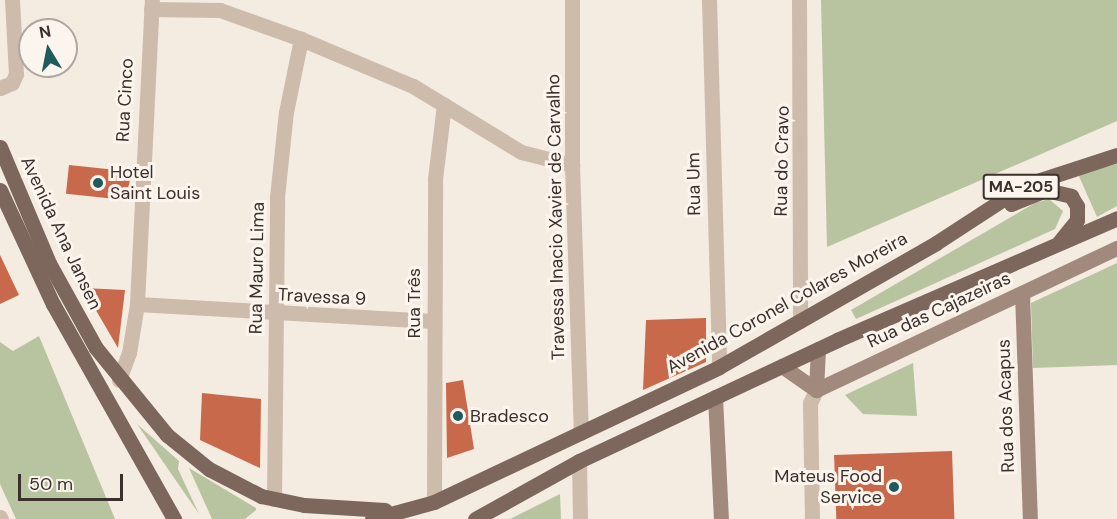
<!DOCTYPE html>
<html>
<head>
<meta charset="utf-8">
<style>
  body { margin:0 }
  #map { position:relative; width:1117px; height:519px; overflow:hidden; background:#f4ebe1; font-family:"DM Sans",sans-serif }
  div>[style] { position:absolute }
  .green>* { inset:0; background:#b8c4a0 }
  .building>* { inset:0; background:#c8694b; transform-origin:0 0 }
  .street>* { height:15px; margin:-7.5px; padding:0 7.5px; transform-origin:7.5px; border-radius:7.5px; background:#cdbbac }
  .secondary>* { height:15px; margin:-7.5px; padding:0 7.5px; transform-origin:7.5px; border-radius:7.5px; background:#a18a7d }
  .primary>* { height:15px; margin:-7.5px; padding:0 7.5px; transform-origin:7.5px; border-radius:7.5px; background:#7d675c }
  .dots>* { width:16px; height:16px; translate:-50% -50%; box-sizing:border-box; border:3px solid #fbf5ee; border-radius:50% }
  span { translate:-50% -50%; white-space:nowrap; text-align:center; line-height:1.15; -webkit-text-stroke:6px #fbf5ee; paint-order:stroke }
  .shield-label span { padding:2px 4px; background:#fbf5ee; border:2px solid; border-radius:4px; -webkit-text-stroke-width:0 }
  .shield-label { font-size:16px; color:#3b302b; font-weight:700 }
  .street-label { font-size:18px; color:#3b302b }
  .poi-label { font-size:18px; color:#3b302b }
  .left { translate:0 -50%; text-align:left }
  .right { translate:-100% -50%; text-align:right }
  .north { position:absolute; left:18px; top:18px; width:60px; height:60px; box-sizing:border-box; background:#fbf5ee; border:2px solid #aea6a0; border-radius:50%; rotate:350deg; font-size:16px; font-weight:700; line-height:24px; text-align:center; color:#3b302b }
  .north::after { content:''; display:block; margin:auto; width:21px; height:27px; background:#1f5a5e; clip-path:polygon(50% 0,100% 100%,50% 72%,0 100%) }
  .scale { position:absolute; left:18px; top:474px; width:105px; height:27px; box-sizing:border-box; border:3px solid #3b302b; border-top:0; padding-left:8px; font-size:18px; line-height:21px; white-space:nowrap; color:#3b302b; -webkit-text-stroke:4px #fbf5ee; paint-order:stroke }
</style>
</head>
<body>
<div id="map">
  <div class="green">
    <div style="clip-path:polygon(821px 0,1117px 0,1117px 121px,827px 247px)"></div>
    <div style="clip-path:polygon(1117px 164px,1117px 206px,1097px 217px,1078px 174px)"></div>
    <div style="clip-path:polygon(1049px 199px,1063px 211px,1055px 229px,856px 319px,851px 310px,1035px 203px)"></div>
    <div style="clip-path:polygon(1117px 263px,1117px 365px,1033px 368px,1031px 303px)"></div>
    <div style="clip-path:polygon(39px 336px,115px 519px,16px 519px,0 484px,0 342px,13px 351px)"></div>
    <div style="clip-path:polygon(913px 363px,917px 416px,863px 414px,845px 395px)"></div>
    <div style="clip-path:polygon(137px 424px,179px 461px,178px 469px,199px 514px)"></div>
    <div style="clip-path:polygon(189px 468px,256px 508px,256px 510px,245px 519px,212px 519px)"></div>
    <div style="clip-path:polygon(560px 494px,561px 519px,510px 519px)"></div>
  </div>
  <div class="building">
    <div style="left:69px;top:165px;width:62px;height:29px;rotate:6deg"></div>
    <div style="clip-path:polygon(0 255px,19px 295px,0 304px)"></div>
    <div style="clip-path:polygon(83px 288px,125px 290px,118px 348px)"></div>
    <div style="clip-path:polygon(706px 318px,706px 362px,643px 390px,646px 320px)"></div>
    <div style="clip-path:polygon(463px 380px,474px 449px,447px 458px,446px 383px)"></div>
    <div style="clip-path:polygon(202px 393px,261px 399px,260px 468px,200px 440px)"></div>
    <div style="left:952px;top:451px;width:68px;height:118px;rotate:88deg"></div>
  </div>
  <div class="street">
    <div style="left:572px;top:0;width:165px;rotate:90deg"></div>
    <div style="left:572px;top:165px;width:268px;rotate:88.1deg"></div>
    <div style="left:709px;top:0;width:367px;rotate:88.4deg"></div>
    <div style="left:799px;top:0;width:321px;rotate:89.8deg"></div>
    <div style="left:151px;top:9px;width:69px;rotate:0.8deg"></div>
    <div style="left:220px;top:10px;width:86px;rotate:19.7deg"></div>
    <div style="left:301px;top:39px;width:121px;rotate:22.8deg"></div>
    <div style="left:413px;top:86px;width:127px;rotate:31.4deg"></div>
    <div style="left:521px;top:152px;width:53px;rotate:14.3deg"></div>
    <div style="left:0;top:88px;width:13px;rotate:-23deg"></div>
    <div style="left:12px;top:83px;width:10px;rotate:-66deg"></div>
    <div style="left:16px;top:74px;width:74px;rotate:-93.1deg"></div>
    <div style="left:137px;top:304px;width:296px;rotate:3.3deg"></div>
    <div style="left:119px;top:380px;width:29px;rotate:-70deg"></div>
    <div style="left:129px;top:353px;width:50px;rotate:-80.7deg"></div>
    <div style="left:137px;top:304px;width:304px;rotate:-87.2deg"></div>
    <div style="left:579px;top:461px;width:58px;rotate:89deg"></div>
    <div style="left:274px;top:499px;width:302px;rotate:-89.4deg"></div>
    <div style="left:277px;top:197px;width:85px;rotate:-84deg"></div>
    <div style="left:286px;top:112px;width:75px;rotate:-78.4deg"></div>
    <div style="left:434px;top:502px;width:323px;rotate:-89.8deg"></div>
    <div style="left:435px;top:179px;width:75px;rotate:-83.1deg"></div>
    <div style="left:0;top:517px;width:2px;rotate:63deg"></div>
    <div style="left:812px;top:519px;width:116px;rotate:-91deg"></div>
    <div style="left:810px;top:403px;width:14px;rotate:-65deg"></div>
  </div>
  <div class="secondary">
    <div style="left:1022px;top:293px;width:226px;rotate:88deg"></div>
    <div style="left:782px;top:366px;width:42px;rotate:35.2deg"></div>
    <div style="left:816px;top:390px;width:333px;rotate:-25.3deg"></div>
    <div style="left:816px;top:390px;width:41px;rotate:-87.2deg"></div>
    <div style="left:715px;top:397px;width:122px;rotate:87.2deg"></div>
  </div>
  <div class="primary">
    <div style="left:0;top:147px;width:126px;rotate:67.1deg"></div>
    <div style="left:49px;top:263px;width:97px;rotate:61.1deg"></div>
    <div style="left:96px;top:348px;width:112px;rotate:50.8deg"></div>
    <div style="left:167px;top:435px;width:54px;rotate:39deg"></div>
    <div style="left:209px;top:469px;width:59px;rotate:27.4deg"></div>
    <div style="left:261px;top:496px;width:44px;rotate:11.8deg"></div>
    <div style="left:304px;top:505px;width:81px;rotate:3.5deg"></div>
    <div style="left:0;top:190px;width:126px;rotate:65.1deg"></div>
    <div style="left:53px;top:304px;width:247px;rotate:60.6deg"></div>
    <div style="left:1011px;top:204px;width:38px;rotate:-22deg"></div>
    <div style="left:1046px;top:190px;width:26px;rotate:13deg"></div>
    <div style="left:1071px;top:196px;width:12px;rotate:59deg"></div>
    <div style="left:1077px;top:206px;width:14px;rotate:90deg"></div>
    <div style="left:1077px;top:220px;width:28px;rotate:129deg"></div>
    <div style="left:372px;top:519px;width:64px;rotate:-15.3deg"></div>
    <div style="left:434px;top:502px;width:315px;rotate:-25.3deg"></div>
    <div style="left:719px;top:367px;width:250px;rotate:-29.7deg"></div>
    <div style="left:936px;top:243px;width:106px;rotate:-33.1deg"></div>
    <div style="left:1025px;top:185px;width:97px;rotate:-18.1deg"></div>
    <div style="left:475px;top:519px;width:119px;rotate:-29.1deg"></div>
    <div style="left:579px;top:461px;width:285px;rotate:-25.1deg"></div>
    <div style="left:837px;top:340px;width:305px;rotate:-23.5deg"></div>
  </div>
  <div class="dots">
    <div style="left:98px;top:183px;background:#1f5a5e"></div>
    <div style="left:458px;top:416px;background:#1f5a5e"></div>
    <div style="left:894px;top:487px;background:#1f5a5e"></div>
  </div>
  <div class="shield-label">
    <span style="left:1021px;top:187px">MA-205</span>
  </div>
  <div class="street-label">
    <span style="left:125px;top:100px;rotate:-87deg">Rua Cinco</span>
    <span style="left:782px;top:161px;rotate:-89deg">Rua do Cravo</span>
    <span style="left:694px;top:184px;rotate:-91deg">Rua Um</span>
    <span style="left:556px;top:217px;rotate:-91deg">Travessa Inacio Xavier de Carvalho</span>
    <span style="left:61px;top:233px;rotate:65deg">Avenida Ana Jansen</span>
    <span style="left:257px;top:268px;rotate:-89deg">Rua Mauro Lima</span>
    <span style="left:322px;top:297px;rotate:3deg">Travessa 9</span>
    <span style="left:414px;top:303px;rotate:-90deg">Rua Três</span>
    <span style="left:787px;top:303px;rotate:-29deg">Avenida Coronel Colares Moreira</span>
    <span style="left:939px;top:310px;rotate:-25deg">Rua das Cajazeiras</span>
    <span style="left:1006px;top:406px;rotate:-92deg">Rua dos Acapus</span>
  </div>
  <div class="poi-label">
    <span class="left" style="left:110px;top:183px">Hotel<br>Saint Louis</span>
    <span class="left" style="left:470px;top:416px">Bradesco</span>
    <span class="right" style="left:882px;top:487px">Mateus Food<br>Service</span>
  </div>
  <div class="north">N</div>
  <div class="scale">50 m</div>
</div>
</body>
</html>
